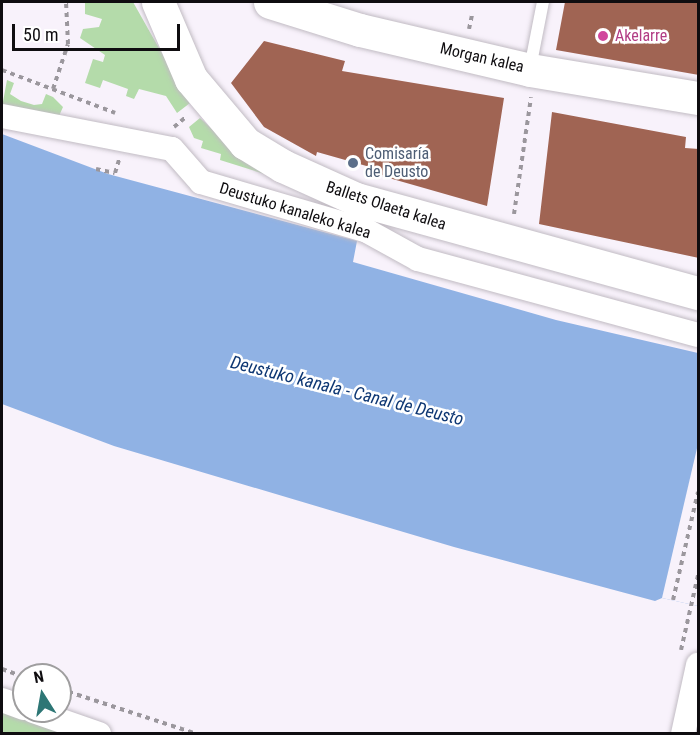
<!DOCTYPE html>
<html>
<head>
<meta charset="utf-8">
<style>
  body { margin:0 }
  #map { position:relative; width:700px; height:735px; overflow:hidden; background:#f8f2fb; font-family:"Roboto Condensed",sans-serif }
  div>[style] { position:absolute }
  .green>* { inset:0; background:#b4dbaa }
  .water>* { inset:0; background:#90b2e4 }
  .pier>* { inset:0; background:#f8f2fb }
  .building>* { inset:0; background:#a06453 }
  .path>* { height:4px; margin-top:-2px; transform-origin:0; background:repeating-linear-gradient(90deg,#9b979d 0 4.5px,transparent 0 9px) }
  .roads { filter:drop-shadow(0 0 2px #c1bbc3) drop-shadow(0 0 2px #c1bbc3) }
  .lane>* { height:12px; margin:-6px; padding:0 6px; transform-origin:6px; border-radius:6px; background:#fff }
  .street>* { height:24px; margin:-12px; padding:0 12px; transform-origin:12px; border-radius:12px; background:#fff }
  .primary>* { height:33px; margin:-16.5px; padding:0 16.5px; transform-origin:16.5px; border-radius:16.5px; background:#fff }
  .dots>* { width:16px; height:16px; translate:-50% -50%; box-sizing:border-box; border:3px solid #fff; border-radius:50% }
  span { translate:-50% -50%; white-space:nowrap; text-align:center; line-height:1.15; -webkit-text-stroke:5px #fff; paint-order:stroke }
  .hotel-label { font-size:16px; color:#b23c85 }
  .left { translate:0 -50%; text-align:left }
  .street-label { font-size:16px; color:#0f0d10 }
  .service-label { font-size:16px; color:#4e5e75 }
  .water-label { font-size:18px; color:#0e3773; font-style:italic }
  .frame { position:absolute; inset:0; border:3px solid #0f0d10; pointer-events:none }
  .north { position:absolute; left:12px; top:663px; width:60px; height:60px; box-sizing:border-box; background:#fff; border:2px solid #9f9e9f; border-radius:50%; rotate:349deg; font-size:16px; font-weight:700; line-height:24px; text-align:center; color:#0f0d10 }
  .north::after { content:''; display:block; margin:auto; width:21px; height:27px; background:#2d7675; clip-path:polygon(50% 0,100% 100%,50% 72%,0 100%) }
  .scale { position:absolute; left:12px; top:24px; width:168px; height:27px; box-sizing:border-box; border:3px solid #0f0d10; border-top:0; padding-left:8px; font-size:18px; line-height:21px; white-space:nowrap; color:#0f0d10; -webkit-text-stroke:4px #fff; paint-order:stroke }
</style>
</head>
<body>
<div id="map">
  <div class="green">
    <div style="clip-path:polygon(85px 2px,133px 2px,190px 103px,177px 113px,166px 96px,139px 89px,134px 99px,126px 96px,128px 89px,103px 80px,100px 88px,85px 83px,93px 59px,103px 62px,105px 55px,80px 38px,83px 29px,99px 27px,102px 19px,85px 14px)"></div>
    <div style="clip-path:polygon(7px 80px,14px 83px,10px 94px,21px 101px,34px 105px,42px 104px,46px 94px,53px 97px,63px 107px,59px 116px,2px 107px)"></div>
    <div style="clip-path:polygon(200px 118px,215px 132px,277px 178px,220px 160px,221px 154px,201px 148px,203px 141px,194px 138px,189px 127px)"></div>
    <div style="clip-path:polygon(2px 711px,70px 733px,2px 733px)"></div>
  </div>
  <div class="water">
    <div style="clip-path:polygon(2px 134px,108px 174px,357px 241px,353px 262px,556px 320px,698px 353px,698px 606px,662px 598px,655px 601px,454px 547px,114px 446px,2px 404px)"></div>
  </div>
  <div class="pier">
    <div style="clip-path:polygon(698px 444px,698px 606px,662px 598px)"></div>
  </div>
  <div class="building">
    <div style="clip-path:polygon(565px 2px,699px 2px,699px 75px,556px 50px)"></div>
    <div style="clip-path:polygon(264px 41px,345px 61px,342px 71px,504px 98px,487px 206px,368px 172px,370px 167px,317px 152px,316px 156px,264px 127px,231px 83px)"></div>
    <div style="clip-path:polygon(552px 112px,686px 137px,685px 148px,699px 149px,699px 258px,539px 224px)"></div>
  </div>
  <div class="path">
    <div style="left:469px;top:29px;width:14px;rotate:-78deg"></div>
    <div style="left:2px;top:70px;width:121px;rotate:20.8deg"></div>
    <div style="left:53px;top:89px;width:47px;rotate:-71.6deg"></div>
    <div style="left:68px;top:44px;width:42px;rotate:-92.7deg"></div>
    <div style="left:174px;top:127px;width:17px;rotate:-40deg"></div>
    <div style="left:96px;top:169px;width:19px;rotate:12deg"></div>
    <div style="left:115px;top:173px;width:14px;rotate:-73deg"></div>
    <div style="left:514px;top:214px;width:118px;rotate:-81.7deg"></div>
    <div style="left:673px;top:600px;width:111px;rotate:-77deg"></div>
    <div style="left:681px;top:650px;width:77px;rotate:-77.2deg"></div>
    <div style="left:2px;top:669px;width:23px;rotate:20deg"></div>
    <div style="left:60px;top:689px;width:144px;rotate:18.2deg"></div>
  </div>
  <div class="roads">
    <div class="lane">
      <div style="left:530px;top:68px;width:67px;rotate:-78.9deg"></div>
    </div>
    <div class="street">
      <div style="left:2px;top:116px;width:173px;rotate:11deg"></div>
      <div style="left:172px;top:149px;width:44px;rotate:48.7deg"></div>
      <div style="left:201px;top:182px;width:173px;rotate:16.4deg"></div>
      <div style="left:367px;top:231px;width:58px;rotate:28.8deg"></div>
      <div style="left:418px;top:259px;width:290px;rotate:15.2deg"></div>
      <div style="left:2px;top:700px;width:23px;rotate:20deg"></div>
      <div style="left:33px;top:711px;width:70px;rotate:19.2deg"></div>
      <div style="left:683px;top:734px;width:71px;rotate:-77.7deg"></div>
    </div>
    <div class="primary">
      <div style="left:158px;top:2px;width:84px;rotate:66.8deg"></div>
      <div style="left:191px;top:79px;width:84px;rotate:49.8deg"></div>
      <div style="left:245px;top:143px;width:44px;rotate:31.2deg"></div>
      <div style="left:283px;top:166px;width:80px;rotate:24.3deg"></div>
      <div style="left:356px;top:199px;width:355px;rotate:15.4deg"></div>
      <div style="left:270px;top:2px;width:94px;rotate:17.3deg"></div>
      <div style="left:360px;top:30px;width:175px;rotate:13.2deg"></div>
      <div style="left:530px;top:70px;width:170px;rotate:9.5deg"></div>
    </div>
  </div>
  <div class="dots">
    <div style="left:603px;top:36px;background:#d1479c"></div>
    <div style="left:353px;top:163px;background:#5c6f8a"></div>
  </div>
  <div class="hotel-label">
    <span class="left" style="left:615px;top:36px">Akelarre</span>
  </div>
  <div class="street-label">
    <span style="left:482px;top:58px;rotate:13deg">Morgan kalea</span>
    <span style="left:386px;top:206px;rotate:18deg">Ballets Olaeta kalea</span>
    <span style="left:295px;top:211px;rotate:17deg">Deustuko kanaleko kalea</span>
  </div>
  <div class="service-label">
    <span class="left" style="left:365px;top:163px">Comisaría<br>de Deusto</span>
  </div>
  <div class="water-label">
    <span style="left:347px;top:391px;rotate:14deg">Deustuko kanala - Canal de Deusto</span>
  </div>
  <div class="frame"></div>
  <div class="north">N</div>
  <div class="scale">50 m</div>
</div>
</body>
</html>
